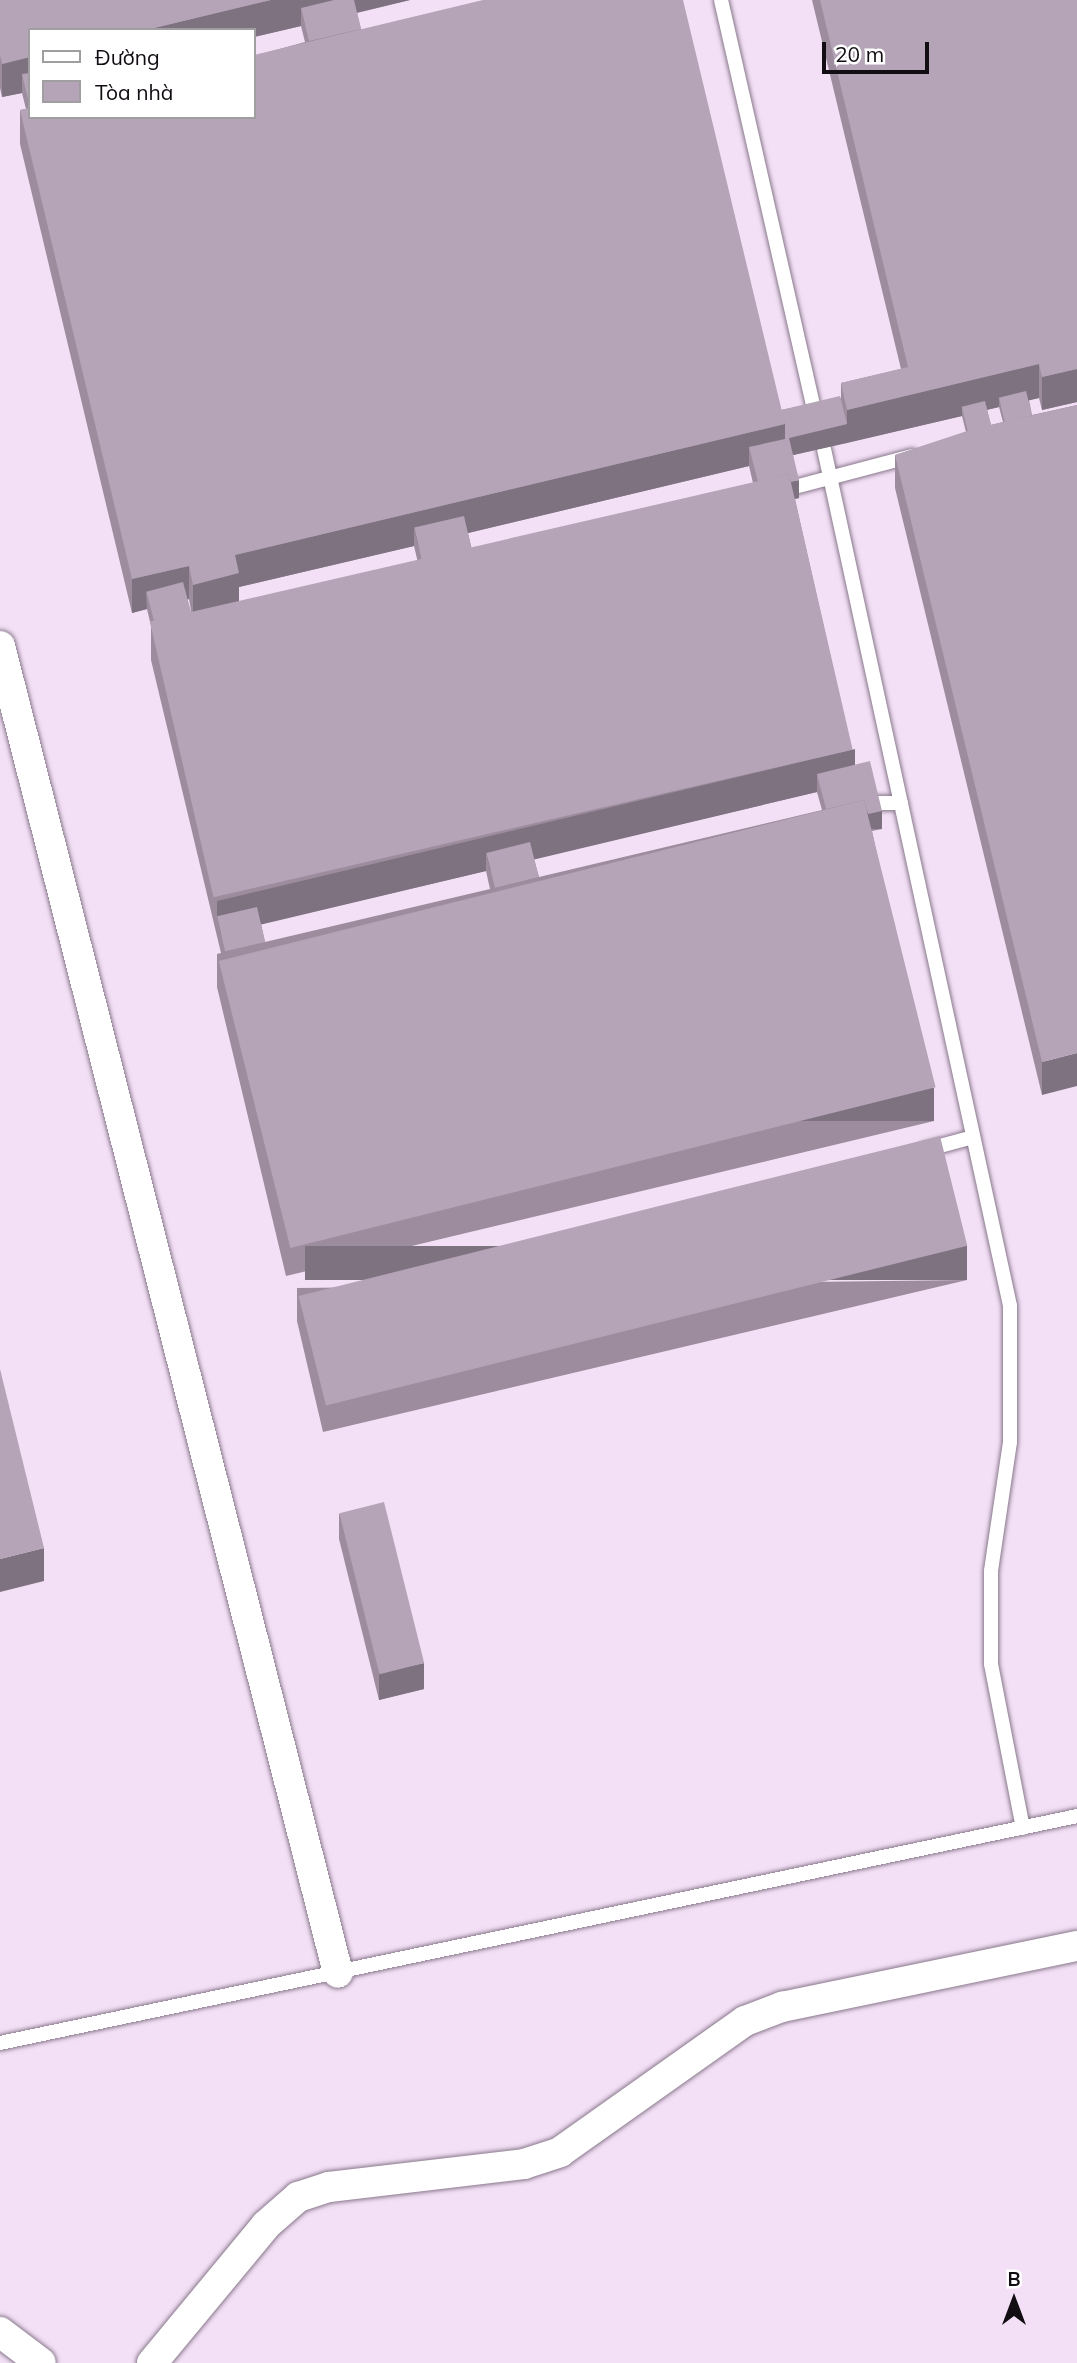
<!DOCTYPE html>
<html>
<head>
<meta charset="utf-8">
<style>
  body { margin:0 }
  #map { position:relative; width:1077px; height:2363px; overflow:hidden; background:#f3e0f6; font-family:Mulish,sans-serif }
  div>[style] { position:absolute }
  .roads { filter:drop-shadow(0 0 2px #89788c) drop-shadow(0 0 2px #89788c) }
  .service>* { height:14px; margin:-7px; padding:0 7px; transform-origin:7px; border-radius:7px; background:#fff }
  .minor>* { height:30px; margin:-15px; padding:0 15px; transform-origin:15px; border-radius:15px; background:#fff }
  .wall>* { inset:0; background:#9c8c9d }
  .shaded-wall>* { inset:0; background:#7f7280; transform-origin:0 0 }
  .building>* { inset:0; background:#b5a3b7; transform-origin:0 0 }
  span { translate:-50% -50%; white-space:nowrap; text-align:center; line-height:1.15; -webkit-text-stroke:5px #fff; paint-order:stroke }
  .legend { position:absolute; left:28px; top:28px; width:228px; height:91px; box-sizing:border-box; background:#fff; border:2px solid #a09ea1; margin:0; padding:9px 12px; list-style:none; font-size:21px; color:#120c13 }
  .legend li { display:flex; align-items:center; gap:14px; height:35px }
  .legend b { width:35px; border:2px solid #a09ea1 }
  .north { position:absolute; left:979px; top:2265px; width:70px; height:70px; -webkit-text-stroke:5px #fff; paint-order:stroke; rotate:0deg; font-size:19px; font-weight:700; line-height:28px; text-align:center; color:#120c13 }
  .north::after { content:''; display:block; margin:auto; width:24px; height:32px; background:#120c13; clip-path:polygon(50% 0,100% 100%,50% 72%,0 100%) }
  .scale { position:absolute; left:822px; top:42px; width:107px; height:32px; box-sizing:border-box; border:4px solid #120c13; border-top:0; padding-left:9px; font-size:21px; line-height:24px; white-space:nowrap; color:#120c13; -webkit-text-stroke:5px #fff; paint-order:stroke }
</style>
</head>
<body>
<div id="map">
  <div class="roads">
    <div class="service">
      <div style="left:721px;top:0;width:430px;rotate:77.2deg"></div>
      <div style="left:824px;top:449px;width:877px;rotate:77.75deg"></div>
      <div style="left:1010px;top:1306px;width:136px;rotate:90deg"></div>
      <div style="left:1010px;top:1442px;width:130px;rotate:98.4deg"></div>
      <div style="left:991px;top:1571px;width:93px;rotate:90deg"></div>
      <div style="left:991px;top:1664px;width:167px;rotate:79deg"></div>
      <div style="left:795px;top:487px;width:121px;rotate:-14.8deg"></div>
      <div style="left:875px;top:803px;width:26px"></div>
      <div style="left:925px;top:1150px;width:50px;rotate:-15.2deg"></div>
      <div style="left:0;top:2043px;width:1101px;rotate:-11.9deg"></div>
    </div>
    <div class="minor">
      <div style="left:0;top:646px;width:1369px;rotate:75.71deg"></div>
      <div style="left:0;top:2332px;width:51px;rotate:37.1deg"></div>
      <div style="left:152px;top:2363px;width:179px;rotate:-50.4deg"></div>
      <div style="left:266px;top:2225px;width:43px;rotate:-41.2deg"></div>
      <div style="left:298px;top:2197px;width:33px;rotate:-18deg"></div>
      <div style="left:329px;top:2187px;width:196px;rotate:-6.7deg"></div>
      <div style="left:524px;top:2164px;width:38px;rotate:-18deg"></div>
      <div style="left:560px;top:2152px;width:227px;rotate:-35.3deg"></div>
      <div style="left:745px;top:2021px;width:40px;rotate:-21deg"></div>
      <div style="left:782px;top:2007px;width:301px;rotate:-11.7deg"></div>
    </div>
  </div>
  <div class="wall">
    <div style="clip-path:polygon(evenodd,0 0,410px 0,357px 13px,361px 29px,781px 410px,841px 398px,841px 383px,901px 369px,812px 0,1077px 0,1077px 402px,1042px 410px,1039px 398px,1029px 400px,1032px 415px,1077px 405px,1042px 1095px,895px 488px,895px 455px,966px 432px,962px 416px,793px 455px,799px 498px,795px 499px,855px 765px,882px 829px,872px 831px,934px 1121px,286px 1276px,217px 987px,217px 954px,221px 953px,151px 660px,151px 626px,147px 609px,132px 613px,20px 144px,20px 110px,26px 109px,22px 93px,2px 97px,0 88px,0 0,301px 26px,305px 42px,30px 117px,30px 30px,254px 30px,254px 37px,301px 26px,0 0,999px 407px,1003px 422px,991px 425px,987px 410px,999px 407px,0 0,749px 466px,753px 483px,472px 550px,468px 533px,749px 466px,0 0,414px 546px,418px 563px,239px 605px,239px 587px,414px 546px,0 0,189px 599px,192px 616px,187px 600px,189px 599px,0 0,817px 792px,822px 810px,539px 877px,534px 859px,817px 792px,0 0,486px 871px,490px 889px,265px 942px,261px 924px,486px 871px)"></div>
    <div style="clip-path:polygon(967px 1280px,323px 1432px,297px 1321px,297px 1288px)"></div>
    <div style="clip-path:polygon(339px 1513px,424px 1689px,379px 1700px,339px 1539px)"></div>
  </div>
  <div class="shaded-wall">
    <div style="clip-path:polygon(271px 0,410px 0,305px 25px,301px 8px,301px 26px,254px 37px,254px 30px,146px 30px)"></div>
    <div style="clip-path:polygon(30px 57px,30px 91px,22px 74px,22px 93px,2px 97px,2px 64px)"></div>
    <div style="clip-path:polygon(1039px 364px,1039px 398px,1001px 407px,999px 398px,999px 407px,964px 415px,962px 406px,962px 416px,847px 443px,847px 410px)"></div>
    <div style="clip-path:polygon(1077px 369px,1077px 402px,1042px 410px,1042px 377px)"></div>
    <div style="clip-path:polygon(785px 424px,785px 457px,749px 447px,749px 466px,418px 545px,414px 527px,414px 546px,239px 587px,239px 607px,193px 618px,193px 585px,235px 555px)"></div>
    <div style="clip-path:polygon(847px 424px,847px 443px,789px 456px,789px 438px)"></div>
    <div style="clip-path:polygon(799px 480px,799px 498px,759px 507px,759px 489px)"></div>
    <div style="clip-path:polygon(189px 566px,189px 599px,151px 608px,146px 591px,147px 609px,132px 613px,132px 579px)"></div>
    <div style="clip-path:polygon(855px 749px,855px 783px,817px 774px,817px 792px,490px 870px,486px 852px,486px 871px,221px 934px,217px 916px,217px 901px)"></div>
    <div style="left:882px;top:811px;width:18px;height:54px;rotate:90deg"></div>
    <div style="clip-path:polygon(1077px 1053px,1077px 1086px,1042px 1095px,1042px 1062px)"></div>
    <div style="left:934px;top:1088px;width:33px;height:666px;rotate:90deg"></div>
    <div style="left:967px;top:1246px;width:34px;height:662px;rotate:90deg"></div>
    <div style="clip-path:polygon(44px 1548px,44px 1581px,0 1592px,0 1559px)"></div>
    <div style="clip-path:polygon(424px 1663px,424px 1689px,379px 1700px,379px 1673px)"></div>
  </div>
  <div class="building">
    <div style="clip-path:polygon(0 0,271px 0,146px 30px,30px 30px,30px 57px,2px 64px,0 55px)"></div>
    <div style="clip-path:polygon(334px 0,354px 0,361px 29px,309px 41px,301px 8px)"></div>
    <div style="clip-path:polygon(483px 0,683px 0,785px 424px,235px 555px,239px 573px,193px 585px,189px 566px,132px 579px,20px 110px,30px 108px,30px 117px,254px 117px,254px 55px)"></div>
    <div style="clip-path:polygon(820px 0,1077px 0,1077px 369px,1042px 377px,1039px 364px,847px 410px,841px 383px,908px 367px)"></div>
    <div style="clip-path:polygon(30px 73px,30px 108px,22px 74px)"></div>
    <div style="left:1026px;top:391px;width:25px;height:28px;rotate:76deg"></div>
    <div style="clip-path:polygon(840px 396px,847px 424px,789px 438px,799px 480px,791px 482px,789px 474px,758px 482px,749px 447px,785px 439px,785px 424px,781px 410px)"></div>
    <div style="left:985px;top:401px;width:25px;height:24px;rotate:76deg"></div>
    <div style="clip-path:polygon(1077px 405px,1077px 1053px,1042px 1062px,895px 455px,973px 429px)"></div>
    <div style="left:789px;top:474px;width:283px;height:656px;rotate:77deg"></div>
    <div style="left:464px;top:516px;width:35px;height:51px;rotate:77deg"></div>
    <div style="left:183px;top:582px;width:35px;height:38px;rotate:75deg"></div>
    <div style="clip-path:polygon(870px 761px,882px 811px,868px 814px,864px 800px,826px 809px,817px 774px)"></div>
    <div style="left:864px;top:800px;width:296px;height:665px;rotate:76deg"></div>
    <div style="left:530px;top:842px;width:36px;height:45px;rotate:76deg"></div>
    <div style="left:257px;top:907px;width:36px;height:41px;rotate:77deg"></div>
    <div style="left:940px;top:1136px;width:113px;height:661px;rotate:76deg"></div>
    <div style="clip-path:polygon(0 1369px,44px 1548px,0 1559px)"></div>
    <div style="left:384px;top:1502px;width:166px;height:46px;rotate:76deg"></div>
  </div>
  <ul class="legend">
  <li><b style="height:9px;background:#fff"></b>Đường</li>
  <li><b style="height:19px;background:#b5a3b7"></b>Tòa nhà</li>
  </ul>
  <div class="north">B</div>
  <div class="scale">20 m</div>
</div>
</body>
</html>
